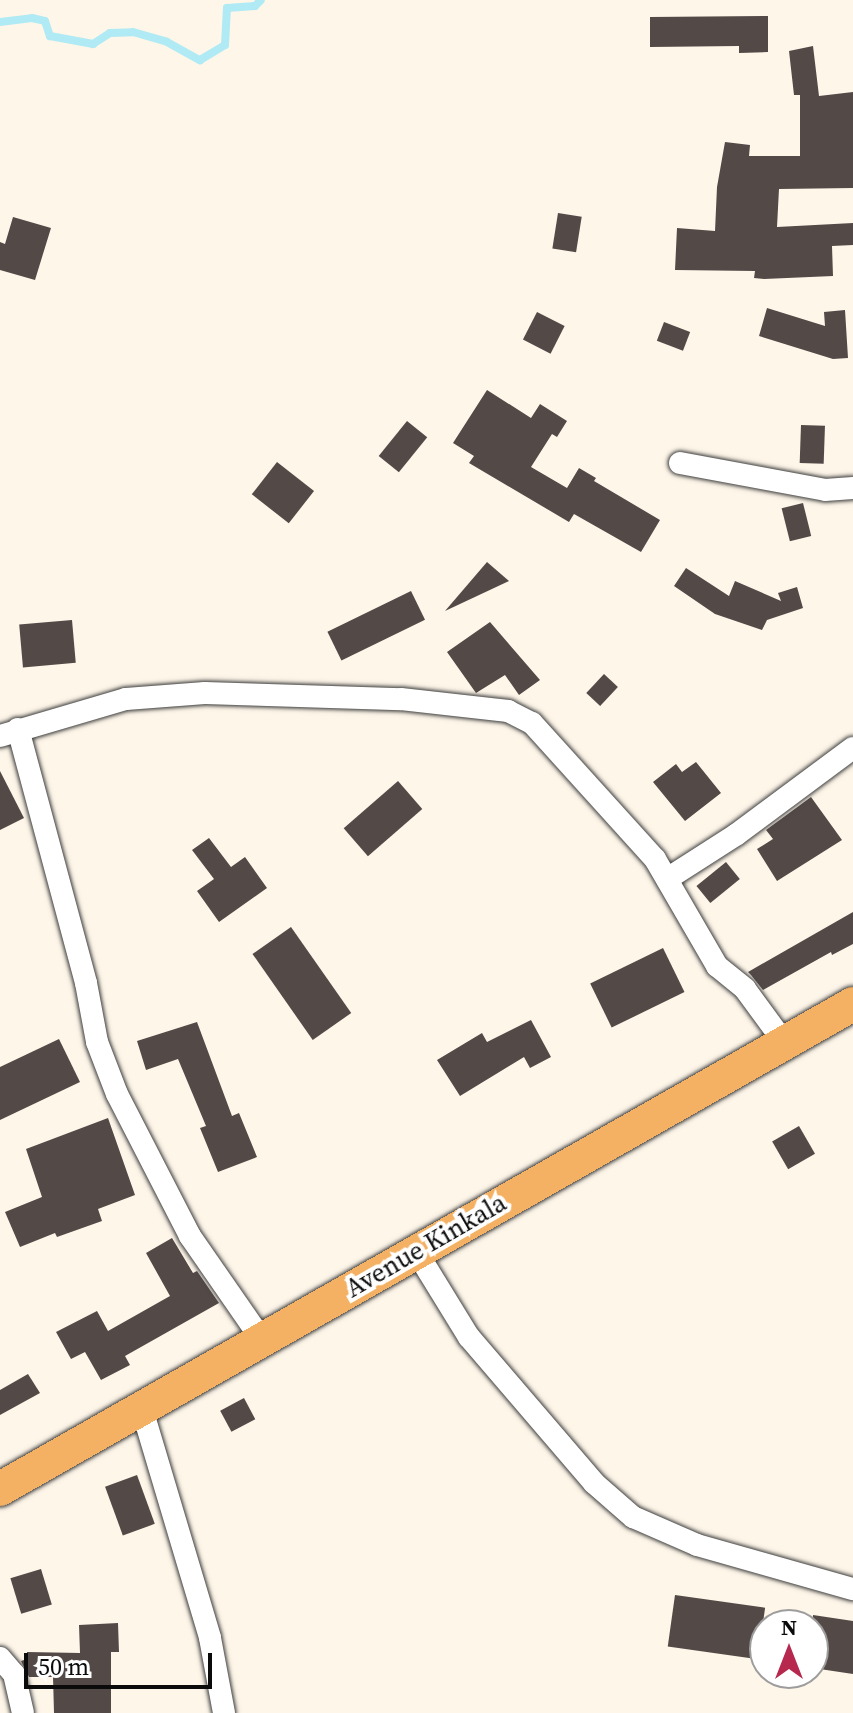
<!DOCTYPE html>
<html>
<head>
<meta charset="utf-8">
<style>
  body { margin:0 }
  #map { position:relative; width:853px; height:1713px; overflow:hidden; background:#fef6e9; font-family:"Source Serif 4",serif }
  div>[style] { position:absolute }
  .stream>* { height:8px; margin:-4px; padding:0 4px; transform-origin:4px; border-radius:4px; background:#b0eaf4 }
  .building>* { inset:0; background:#534a48; transform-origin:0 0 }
  .roads { filter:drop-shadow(0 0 2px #3e3e3e) drop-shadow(0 0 2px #3e3e3e) }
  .minor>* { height:22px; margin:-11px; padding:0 11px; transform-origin:11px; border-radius:11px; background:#fff }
  .primary>* { height:34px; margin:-17px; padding:0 17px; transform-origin:17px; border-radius:17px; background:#f5b163 }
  span { translate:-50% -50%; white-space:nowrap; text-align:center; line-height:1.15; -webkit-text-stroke:8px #fff; paint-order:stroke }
  .street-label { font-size:26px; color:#0b0b0b }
  .north { position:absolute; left:749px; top:1609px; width:80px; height:80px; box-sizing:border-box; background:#fff; border:2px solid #9d9d9d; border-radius:50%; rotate:0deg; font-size:22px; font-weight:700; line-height:32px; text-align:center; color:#0b0b0b }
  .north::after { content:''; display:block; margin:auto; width:28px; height:36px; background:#b6284e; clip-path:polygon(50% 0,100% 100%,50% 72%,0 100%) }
  .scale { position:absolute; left:24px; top:1653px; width:188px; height:36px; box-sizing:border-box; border:4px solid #0b0b0b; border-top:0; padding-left:10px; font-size:24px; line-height:28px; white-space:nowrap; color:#0b0b0b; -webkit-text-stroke:6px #fff; paint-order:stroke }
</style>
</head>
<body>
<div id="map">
  <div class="stream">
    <div style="left:0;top:22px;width:32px;rotate:-7deg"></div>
    <div style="left:32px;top:18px;width:13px;rotate:13deg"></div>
    <div style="left:45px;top:21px;width:16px;rotate:72deg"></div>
    <div style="left:50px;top:36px;width:44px;rotate:10.5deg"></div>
    <div style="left:93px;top:44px;width:20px;rotate:-33deg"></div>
    <div style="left:110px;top:33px;width:23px;rotate:-2deg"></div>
    <div style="left:133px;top:32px;width:35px;rotate:16deg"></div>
    <div style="left:167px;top:42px;width:38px;rotate:29deg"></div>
    <div style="left:200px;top:60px;width:29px;rotate:-31deg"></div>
    <div style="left:225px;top:45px;width:37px;rotate:-87deg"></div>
    <div style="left:227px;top:8px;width:28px;rotate:-4deg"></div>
    <div style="left:255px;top:6px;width:8px;rotate:-45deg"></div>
  </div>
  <div class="building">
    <div style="clip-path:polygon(768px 16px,768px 52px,739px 53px,739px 46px,650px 47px,650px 17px)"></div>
    <div style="clip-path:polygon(813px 46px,819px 96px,853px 92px,853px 188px,779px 189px,777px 227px,853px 223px,853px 245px,832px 246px,833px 276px,764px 279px,754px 278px,755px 271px,675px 270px,677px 228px,715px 231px,717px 187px,725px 142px,750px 145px,749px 156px,800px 156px,800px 95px,794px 95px,789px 51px)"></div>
    <div style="left:558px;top:213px;width:24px;height:36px;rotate:9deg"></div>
    <div style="clip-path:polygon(13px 217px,51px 228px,35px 280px,0 270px,0 242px,5px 244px)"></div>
    <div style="clip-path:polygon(767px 308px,825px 326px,824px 312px,845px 310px,848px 358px,833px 359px,759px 336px)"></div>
    <div style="left:537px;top:312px;width:31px;height:31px;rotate:27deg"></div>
    <div style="left:664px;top:322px;width:28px;height:20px;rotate:21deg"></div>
    <div style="clip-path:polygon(487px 390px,531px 418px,540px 404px,567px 421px,557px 437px,552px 434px,531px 467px,567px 488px,579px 468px,596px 478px,594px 481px,660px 520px,641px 552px,574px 514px,569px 522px,469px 463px,474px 456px,453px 443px)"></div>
    <div style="left:407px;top:421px;width:26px;height:45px;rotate:39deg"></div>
    <div style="left:801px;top:425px;width:24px;height:38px;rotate:2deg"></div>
    <div style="left:277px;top:462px;width:47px;height:41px;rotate:38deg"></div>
    <div style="left:803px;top:503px;width:34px;height:22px;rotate:76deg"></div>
    <div style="clip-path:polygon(487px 562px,509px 581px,445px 611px)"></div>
    <div style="clip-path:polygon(686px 568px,729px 596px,735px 581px,781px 601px,778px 593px,797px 587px,803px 608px,767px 620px,762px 630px,715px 614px,674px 586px)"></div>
    <div style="left:411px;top:591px;width:32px;height:93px;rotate:64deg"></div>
    <div style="left:72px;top:620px;width:43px;height:53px;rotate:85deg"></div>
    <div style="clip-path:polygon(490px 622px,540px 680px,519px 695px,505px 675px,476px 693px,447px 652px)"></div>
    <div style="left:604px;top:674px;width:19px;height:26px;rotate:43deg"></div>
    <div style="clip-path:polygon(696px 762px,721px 793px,685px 821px,653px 782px,676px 764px,682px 772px)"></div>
    <div style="clip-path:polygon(0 771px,24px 818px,0 830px)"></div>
    <div style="left:398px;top:781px;width:37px;height:72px;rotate:49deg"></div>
    <div style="clip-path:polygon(811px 797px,842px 840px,777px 881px,757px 849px,773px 839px,766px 830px)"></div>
    <div style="clip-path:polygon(209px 838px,231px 867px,245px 857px,267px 888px,219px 922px,197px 891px,214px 879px,192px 850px)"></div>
    <div style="left:726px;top:862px;width:22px;height:38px;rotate:51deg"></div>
    <div style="clip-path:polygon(853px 912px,853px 944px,832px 955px,831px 952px,763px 990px,751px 975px,748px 972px)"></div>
    <div style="left:291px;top:927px;width:105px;height:47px;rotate:55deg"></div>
    <div style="left:663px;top:948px;width:49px;height:81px;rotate:64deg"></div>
    <div style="clip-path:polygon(531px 1020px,551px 1057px,530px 1068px,524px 1057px,460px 1096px,437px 1060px,482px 1033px,487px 1042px)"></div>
    <div style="clip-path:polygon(197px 1022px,232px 1116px,239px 1113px,257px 1157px,218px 1172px,200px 1128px,206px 1126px,178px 1059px,146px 1070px,137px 1041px)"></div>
    <div style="clip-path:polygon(59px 1039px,80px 1082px,0 1120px,0 1067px)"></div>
    <div style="clip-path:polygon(108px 1118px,135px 1195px,98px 1209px,102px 1221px,57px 1237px,55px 1233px,20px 1247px,5px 1212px,42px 1197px,26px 1149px)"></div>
    <div style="left:799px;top:1126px;width:32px;height:31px;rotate:60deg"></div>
    <div style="clip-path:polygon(172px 1238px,193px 1273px,197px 1271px,219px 1303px,125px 1356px,130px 1365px,101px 1380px,85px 1352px,71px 1359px,56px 1332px,97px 1311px,108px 1331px,170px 1296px,146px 1253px)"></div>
    <div style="clip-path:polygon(28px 1374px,40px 1393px,0 1415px,0 1390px)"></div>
    <div style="left:244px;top:1398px;width:24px;height:27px;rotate:62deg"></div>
    <div style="left:137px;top:1475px;width:52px;height:34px;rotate:70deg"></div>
    <div style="left:41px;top:1569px;width:37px;height:32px;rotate:73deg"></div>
    <div style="left:675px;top:1595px;width:91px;height:52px;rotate:8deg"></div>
    <div style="clip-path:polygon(813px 1615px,853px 1621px,853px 1674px,813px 1668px)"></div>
    <div style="clip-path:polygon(118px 1623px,119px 1652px,111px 1652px,111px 1713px,54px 1713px,53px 1677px,29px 1677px,21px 1661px,27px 1659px,27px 1652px,80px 1653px,79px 1625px)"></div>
  </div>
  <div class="roads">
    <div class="minor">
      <div style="left:680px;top:463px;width:147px;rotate:10.5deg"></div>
      <div style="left:825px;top:490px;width:28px;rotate:-4deg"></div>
      <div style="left:18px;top:729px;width:263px;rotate:75deg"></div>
      <div style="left:86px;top:983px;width:60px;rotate:79.4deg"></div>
      <div style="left:97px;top:1042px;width:56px;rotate:69deg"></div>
      <div style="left:117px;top:1094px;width:160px;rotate:62.8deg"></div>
      <div style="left:190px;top:1236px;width:126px;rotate:55.3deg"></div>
      <div style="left:0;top:736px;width:131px;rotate:-16.4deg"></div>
      <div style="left:126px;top:699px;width:79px;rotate:-4.3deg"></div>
      <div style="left:205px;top:693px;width:196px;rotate:1.8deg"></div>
      <div style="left:401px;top:699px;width:108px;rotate:6.4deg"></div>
      <div style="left:508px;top:711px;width:27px;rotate:27deg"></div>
      <div style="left:532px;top:723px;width:183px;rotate:47.9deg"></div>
      <div style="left:655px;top:859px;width:124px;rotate:59.9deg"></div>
      <div style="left:717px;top:966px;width:36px;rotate:39deg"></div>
      <div style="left:745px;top:989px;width:66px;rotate:53.7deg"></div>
      <div style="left:667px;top:879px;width:83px;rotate:-32.7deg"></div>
      <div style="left:737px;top:834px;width:144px;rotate:-36.6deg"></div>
      <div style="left:416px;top:1251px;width:101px;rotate:58.4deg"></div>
      <div style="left:469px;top:1337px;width:192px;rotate:49.4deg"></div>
      <div style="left:594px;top:1483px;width:52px;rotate:41.1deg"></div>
      <div style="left:633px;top:1517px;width:70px;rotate:23.6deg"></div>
      <div style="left:697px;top:1545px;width:162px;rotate:15.8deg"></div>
      <div style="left:141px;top:1406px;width:242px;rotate:73.4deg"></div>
      <div style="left:210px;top:1638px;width:76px;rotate:79.4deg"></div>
      <div style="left:0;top:1658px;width:21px;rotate:49deg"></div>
      <div style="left:14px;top:1674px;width:40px;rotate:77deg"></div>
    </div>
    <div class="primary">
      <div style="left:0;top:1489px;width:981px;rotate:-29.62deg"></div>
    </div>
  </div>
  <div class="street-label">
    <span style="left:426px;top:1246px;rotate:-30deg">Avenue Kinkala</span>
  </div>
  <div class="north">N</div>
  <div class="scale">50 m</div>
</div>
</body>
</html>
